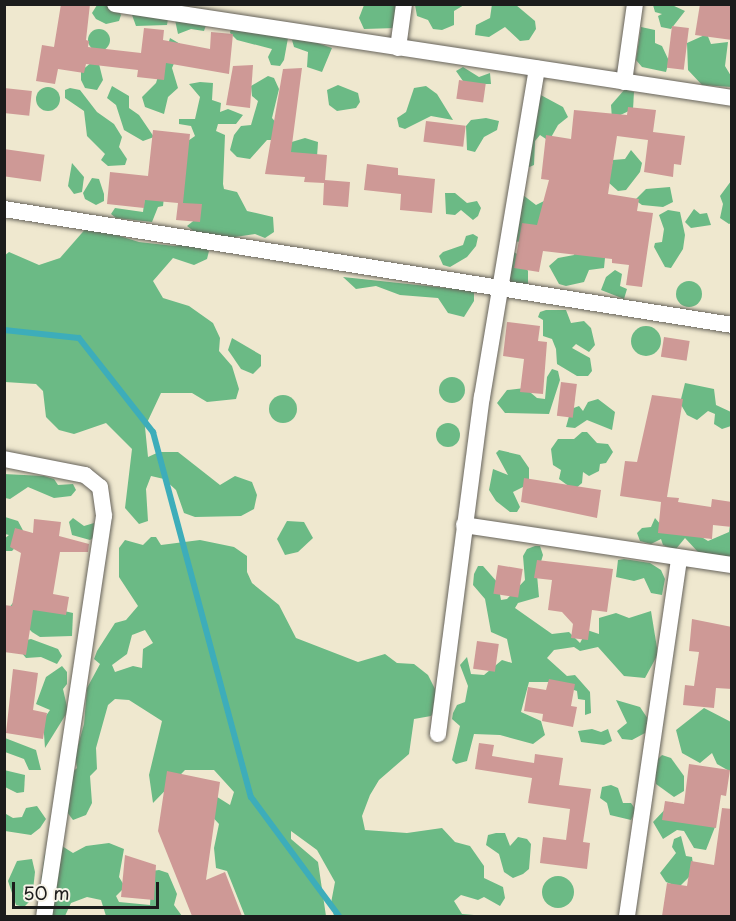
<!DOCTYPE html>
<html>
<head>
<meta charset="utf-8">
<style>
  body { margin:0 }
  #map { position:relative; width:736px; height:921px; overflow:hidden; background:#efe8cf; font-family:"Playpen Sans",sans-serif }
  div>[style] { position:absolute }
  .forest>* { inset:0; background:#6bba85 }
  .round { border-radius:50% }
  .stream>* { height:6px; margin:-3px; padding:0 3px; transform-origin:3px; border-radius:3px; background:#3dadba }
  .building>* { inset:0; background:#ce9996; transform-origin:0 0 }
  .roads { filter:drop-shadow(0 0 2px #66635b) drop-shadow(0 0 2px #66635b) }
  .minor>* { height:16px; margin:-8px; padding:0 8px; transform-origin:8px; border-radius:8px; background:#fff }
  span { translate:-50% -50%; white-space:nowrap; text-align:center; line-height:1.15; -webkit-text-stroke:6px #f7f3e8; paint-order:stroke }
  .frame { position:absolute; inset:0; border:6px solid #1c1c1c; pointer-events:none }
  .scale { position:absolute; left:12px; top:882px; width:147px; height:27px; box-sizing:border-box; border:3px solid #1c1c1c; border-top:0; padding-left:8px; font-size:18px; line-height:21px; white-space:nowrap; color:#1c1c1c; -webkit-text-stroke:4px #f7f3e8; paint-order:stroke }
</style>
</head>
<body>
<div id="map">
  <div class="forest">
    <div style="clip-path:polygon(492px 4px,516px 5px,535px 21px,536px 29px,529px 40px,520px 41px,505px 27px,489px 37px,475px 35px,476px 25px,490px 18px)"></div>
    <div style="clip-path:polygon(97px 5px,116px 5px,121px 15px,119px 21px,106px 24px,96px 19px,92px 13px)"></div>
    <div style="clip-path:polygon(364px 5px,399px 5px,396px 28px,364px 29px,359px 18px)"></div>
    <div style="clip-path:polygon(415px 5px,415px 4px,464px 5px,454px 11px,454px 25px,442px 30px,433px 29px,428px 20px,417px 16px)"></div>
    <div style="clip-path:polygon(653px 5px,672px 5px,685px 11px,671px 29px,661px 27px,658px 16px,662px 14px,655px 12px)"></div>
    <div style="clip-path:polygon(137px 8px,168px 19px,167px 25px,136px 26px,132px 15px)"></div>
    <div style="clip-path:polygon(175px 20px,206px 25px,204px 31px,191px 29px,178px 34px)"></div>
    <div style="clip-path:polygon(231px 27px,288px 38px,284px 60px,280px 66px,271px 65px,268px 57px,272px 49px,237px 40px,230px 33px)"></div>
    <div style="clip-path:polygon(641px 27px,655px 30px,655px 43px,662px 46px,669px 61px,666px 72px,642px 67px,636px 60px)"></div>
    <div class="round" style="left:88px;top:29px;width:22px;height:22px"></div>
    <div style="clip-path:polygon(707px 34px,711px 44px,728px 42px,725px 66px,731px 76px,731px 87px,702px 85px,688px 70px,687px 43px)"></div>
    <div style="clip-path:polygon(300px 37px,332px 48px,322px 72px,307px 67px,308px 52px,294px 47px,292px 40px)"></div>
    <div style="clip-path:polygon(170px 38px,182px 45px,172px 68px,178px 88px,168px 97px,164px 114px,145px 107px,142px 97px,156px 83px)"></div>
    <div style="clip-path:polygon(92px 62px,99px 64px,103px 80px,97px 90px,85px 88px,81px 80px,81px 71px)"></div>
    <div style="clip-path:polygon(463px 67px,479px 77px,490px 73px,491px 84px,465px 84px,456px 71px)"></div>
    <div style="clip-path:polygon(268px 76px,274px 78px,279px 89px,272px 118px,279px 126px,274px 140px,267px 140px,250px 159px,237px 157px,230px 150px,234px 135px,241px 126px,251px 125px,258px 101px,252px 96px,251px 86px)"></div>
    <div style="clip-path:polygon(200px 82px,213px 83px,212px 100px,221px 103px,220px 112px,228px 109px,243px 115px,236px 124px,218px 124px,216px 131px,225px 135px,223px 184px,224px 189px,237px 192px,247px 211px,273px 217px,274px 232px,265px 238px,255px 234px,216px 240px,201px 237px,187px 226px,197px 218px,178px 198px,185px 143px,195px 136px,191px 126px,179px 124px,179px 119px,195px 119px,200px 97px,189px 84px)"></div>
    <div style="clip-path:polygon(338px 85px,358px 93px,360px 102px,356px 108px,337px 111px,329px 105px,327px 90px)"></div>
    <div style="clip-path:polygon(112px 86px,129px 96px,129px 108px,139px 115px,154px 137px,143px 141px,124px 130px,116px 105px,107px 98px)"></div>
    <div style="clip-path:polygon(426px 86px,437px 94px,453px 120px,431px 116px,405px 129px,399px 127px,397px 118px,406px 112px,414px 88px)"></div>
    <div class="round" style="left:36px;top:87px;width:24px;height:24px"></div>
    <div style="clip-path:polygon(70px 88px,80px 90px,97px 112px,114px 124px,122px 137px,119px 147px,127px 159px,125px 165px,108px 166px,101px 160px,105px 154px,87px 136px,84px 111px,65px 98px,65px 90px)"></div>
    <div style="clip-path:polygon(625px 89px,634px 92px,633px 109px,612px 119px,611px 105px)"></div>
    <div style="clip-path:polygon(537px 93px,563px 107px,568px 117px,558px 125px,549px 141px,540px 135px,535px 141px,534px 165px,527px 168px)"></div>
    <div style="clip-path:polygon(486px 118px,499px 121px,497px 130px,484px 137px,475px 152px,467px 150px,466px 126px,471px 120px)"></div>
    <div style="clip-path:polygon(305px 138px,318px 142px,317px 157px,298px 166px,285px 144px)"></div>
    <div style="clip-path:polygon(631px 150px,642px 163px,640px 172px,626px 190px,618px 191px,608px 182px,613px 160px,625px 159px)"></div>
    <div style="clip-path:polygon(72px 163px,84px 177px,82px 192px,74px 194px,68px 186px)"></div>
    <div style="clip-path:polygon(92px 178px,99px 179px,104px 194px,104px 201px,96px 205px,85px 199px,83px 193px)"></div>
    <div style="clip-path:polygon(731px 181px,731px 223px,729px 224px,720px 218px,723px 204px,720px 196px)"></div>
    <div style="clip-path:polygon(670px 187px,673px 202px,663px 207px,642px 205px,635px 200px,646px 189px)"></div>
    <div style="clip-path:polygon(519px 192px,536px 205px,546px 200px,567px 201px,521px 242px,512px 241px)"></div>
    <div style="clip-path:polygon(445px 193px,455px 193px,467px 203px,477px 201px,481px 208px,478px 216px,473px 220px,461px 210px,455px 215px,446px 214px)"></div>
    <div style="clip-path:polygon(145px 196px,164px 197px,163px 206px,158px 207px,152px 222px,116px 218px,111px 214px,115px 208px,143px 212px)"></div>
    <div style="clip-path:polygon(694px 209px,700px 214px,707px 213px,711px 225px,691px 228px,685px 222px)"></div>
    <div style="clip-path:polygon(668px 210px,680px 212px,685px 235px,683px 249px,671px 268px,665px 267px,654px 247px,655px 243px,662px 242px,664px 229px,659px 215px)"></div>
    <div style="clip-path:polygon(88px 226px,139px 242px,175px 246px,194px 242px,209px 251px,207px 259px,194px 265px,173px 258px,153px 281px,163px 298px,189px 306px,213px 323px,220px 338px,219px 351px,232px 366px,239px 389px,236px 399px,207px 402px,192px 393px,161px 393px,145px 427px,148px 457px,159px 452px,178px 452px,220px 485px,235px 476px,252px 482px,257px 495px,254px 509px,241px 516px,195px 517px,184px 513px,176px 490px,164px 479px,151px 476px,146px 489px,148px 521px,139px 524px,125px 508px,132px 449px,106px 423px,74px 434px,59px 430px,46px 417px,43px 391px,36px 384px,5px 382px,4px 256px,9px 252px,39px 265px,60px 258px)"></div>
    <div style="clip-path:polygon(473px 234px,478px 237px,476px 246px,467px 257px,450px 267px,443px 265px,439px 256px,443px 252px,463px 245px,466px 236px)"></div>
    <div style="clip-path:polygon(578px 243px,605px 258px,604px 268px,589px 270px,584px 282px,566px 286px,559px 284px,549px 266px,558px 258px,574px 255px)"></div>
    <div style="clip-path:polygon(510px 250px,519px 255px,528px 271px,528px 284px,504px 281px)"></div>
    <div style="clip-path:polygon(615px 270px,622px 274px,620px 286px,627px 289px,624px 299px,601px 290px,606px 277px)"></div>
    <div style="clip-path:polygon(343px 277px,474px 291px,474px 301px,464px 317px,448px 313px,438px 298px,400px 295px,376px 286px,356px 289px)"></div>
    <div class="round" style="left:676px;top:281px;width:26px;height:26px"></div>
    <div style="clip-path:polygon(546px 310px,566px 310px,571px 323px,584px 321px,591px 328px,595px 345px,589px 352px,576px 344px,572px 348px,590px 358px,592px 371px,588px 376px,577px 376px,557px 364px,556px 349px,552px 339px,543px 336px,543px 320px,538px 317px,540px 312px)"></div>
    <div class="round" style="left:631px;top:326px;width:30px;height:30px"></div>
    <div style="clip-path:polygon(232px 338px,261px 355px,261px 366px,253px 374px,241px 369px,228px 350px)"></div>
    <div style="clip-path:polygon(552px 369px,558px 371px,560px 380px,549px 414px,505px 413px,497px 403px,507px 390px,525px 388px,537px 398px,545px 399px,547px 377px)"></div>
    <div class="round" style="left:439px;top:377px;width:26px;height:26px"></div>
    <div style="clip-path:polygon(685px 383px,714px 389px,716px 405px,731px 412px,731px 426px,722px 429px,714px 424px,715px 414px,708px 411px,697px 420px,687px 415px,680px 403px)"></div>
    <div class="round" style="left:269px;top:395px;width:28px;height:28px"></div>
    <div style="clip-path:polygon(598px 399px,615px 412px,612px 430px,587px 420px,575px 428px,566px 427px,571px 409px,579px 406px,583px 411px,588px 402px)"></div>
    <div class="round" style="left:436px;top:423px;width:24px;height:24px"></div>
    <div style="clip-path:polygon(582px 432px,587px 432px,597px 443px,608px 444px,613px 452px,606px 463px,600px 464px,599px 471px,589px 476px,583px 472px,582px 483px,574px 490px,559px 479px,561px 470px,553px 465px,551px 449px,558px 439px,574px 439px)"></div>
    <div style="clip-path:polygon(499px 450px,520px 455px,529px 468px,529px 484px,513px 492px,520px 507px,517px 512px,510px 512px,496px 501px,489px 490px,493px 469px,508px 475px,496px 453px)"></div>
    <div style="clip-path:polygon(4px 474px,44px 476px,54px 479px,58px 485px,73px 484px,76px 490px,71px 496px,54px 498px,28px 487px,10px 499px,5px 498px)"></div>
    <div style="clip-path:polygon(5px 517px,18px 521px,26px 536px,12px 551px,5px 551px,4px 539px,9px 535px,5px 534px)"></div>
    <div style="clip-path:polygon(731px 517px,731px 557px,698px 552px,685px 538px,676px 549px,670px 548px,663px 545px,661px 539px,651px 544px,640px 541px,637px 533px,642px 528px,651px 527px,655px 518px,661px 525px,695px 533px,708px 541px,729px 532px)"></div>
    <div style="clip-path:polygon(73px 518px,84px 526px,94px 523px,93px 538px,90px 540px,72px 535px,69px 522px)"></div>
    <div style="clip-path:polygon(287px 521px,304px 522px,313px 538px,298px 552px,285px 555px,277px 539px)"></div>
    <div style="clip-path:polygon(evenodd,151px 537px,156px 537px,161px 545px,200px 540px,234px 547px,247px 556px,247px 572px,252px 583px,279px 605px,296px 638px,358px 662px,385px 654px,397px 663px,414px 664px,428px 675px,436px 691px,437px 707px,431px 716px,414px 719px,409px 754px,379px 780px,370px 795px,362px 816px,365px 830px,407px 833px,442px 828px,455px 842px,470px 846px,484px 866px,484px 878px,503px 887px,505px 898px,500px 906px,484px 897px,478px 900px,461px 895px,454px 901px,462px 914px,486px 916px,334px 916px,331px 903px,335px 882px,317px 850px,291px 831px,291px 839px,318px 862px,326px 916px,245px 916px,227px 871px,216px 868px,214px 848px,219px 824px,208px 812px,214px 795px,230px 805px,234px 792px,214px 770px,185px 770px,153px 803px,149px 775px,162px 721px,129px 700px,115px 699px,108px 705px,96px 748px,97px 769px,90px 776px,92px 803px,86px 815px,73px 820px,67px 812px,69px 775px,77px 768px,75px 756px,84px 724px,87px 688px,100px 664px,94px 659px,97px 651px,115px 623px,126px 620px,138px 606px,119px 577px,119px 548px,125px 540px,143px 545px,151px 537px,145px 630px,153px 643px,143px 649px,142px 668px,133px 666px,115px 672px,112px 665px,127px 654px,132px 635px,145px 630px)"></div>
    <div style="clip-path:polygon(535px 546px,540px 546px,543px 555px,537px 575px,539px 597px,518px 603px,515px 608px,552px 634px,569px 632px,580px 643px,587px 630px,599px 634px,599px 618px,616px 613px,629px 618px,651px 611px,658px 654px,645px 678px,624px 676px,598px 647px,580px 651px,574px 647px,554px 650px,547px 658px,567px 676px,575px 675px,590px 692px,591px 713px,585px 715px,585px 700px,578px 699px,577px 691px,550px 682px,529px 682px,521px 712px,541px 721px,545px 735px,533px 744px,500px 735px,474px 734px,467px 761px,456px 764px,452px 760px,460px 726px,452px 719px,453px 713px,457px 705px,465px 702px,468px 686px,460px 665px,467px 657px,471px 674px,484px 675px,502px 660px,512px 663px,507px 639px,491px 632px,485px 599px,473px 585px,474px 574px,478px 566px,483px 566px,498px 583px,501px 600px,507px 599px,525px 580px,523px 556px,527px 549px)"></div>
    <div style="clip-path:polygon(624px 559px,650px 563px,661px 570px,665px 579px,662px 595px,651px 593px,644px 578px,634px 581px,616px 577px,618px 560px)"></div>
    <div style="clip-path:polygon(15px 600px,73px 613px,72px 636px,40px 637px,32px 632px,9px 608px)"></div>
    <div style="clip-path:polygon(31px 639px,58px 649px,62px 656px,57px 664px,41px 657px,26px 658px,21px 652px,22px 641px)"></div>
    <div style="clip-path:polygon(62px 666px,67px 672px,67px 684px,63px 689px,68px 711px,45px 748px,43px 720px,50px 710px,36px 704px,46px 677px)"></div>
    <div style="clip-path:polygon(616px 700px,640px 707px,648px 719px,645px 733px,632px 740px,622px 739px,617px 731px,627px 723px)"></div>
    <div style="clip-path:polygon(704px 708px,731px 722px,731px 772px,717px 764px,712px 753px,700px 763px,682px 753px,676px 730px)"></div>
    <div style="clip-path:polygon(592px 729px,601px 732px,608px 729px,612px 741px,604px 745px,581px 742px,578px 731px)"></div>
    <div style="clip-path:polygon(5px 738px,36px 750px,41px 770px,29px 770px,24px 759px,5px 752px)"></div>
    <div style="clip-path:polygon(662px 755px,671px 758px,684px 776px,684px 791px,674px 797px,656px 784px,655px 762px)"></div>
    <div style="clip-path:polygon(4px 770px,25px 775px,24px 792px,17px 793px,5px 787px)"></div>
    <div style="clip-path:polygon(611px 785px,618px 788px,623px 803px,631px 803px,636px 810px,631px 820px,610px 815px,607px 803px,600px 798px,602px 787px)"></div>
    <div style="clip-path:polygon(672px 802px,715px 827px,706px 850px,694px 848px,684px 831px,677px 830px,663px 839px,653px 822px)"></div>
    <div style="clip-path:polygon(37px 806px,46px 819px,40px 828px,31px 835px,5px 831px,5px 807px,6px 814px,13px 818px,22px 817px,26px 808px)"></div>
    <div style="clip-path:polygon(496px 833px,505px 833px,510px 846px,518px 837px,527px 839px,531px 844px,529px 869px,523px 874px,513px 878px,504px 872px,499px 854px,486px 845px,488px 835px)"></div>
    <div style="clip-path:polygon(681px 836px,686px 856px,692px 857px,693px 865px,692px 874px,679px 887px,666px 882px,660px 873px,676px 853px,672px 847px,674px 839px)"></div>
    <div style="clip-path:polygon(109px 843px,124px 849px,119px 877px,125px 887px,116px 896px,119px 902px,150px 905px,152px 871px,159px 870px,168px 873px,177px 894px,174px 905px,182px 916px,106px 916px,101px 900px,87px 897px,71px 903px,65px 916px,43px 916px,53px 891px,41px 880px,45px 854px,50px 848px,62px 846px,73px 853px,86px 846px)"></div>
    <div style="clip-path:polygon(32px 859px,35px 872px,32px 899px,24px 907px,16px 905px,8px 881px,17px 861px)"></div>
    <div class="round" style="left:542px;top:876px;width:32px;height:32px"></div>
  </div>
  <div class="stream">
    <div style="left:4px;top:330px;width:75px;rotate:6.1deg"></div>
    <div style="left:79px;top:338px;width:120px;rotate:51.8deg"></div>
    <div style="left:153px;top:432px;width:378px;rotate:75deg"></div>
    <div style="left:251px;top:797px;width:148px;rotate:53.5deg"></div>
  </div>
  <div class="building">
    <div style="clip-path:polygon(61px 4px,90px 4px,86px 40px,89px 41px,88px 47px,141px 53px,144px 28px,164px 30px,163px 40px,210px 49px,211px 32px,233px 34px,229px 74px,166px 63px,164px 80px,137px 77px,138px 70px,86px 64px,84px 73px,58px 69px,55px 84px,36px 81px,42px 45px,54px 47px)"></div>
    <div style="clip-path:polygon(700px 4px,732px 4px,732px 40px,695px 35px)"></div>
    <div style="left:672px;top:26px;width:17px;height:42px;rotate:7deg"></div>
    <div style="clip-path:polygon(253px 65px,250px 108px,226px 105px,233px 66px)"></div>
    <div style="clip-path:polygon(302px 68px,291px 152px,327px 155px,325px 180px,350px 182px,348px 207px,323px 205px,324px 183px,304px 182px,305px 177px,265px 174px,283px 69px)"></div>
    <div style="left:459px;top:80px;width:27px;height:19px;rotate:8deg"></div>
    <div style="left:4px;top:88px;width:28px;height:25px;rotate:6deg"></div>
    <div style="clip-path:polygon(628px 107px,656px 110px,653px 132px,685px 136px,681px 165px,674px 164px,673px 177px,644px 172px,648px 140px,617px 136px,608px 194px,639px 199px,637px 211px,653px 213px,642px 287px,626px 285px,629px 265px,612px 263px,612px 259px,543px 251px,539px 272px,514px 268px,522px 223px,537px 225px,549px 180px,541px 179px,546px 135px,571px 139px,574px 110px,627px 115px)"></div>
    <div style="left:426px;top:121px;width:40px;height:21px;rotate:7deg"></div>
    <div style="clip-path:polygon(153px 130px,190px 134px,183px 203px,202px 204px,200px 222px,176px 220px,178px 203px,145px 200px,144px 208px,107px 204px,110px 172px,148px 176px)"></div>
    <div style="left:4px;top:149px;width:41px;height:27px;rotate:8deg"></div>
    <div style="clip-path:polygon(367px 164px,398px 168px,398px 175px,435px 179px,432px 213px,400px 210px,401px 194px,364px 190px)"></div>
    <div style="clip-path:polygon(507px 322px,540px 326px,538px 341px,547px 342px,543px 394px,520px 392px,524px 359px,503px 356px)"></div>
    <div style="left:664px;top:337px;width:26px;height:20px;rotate:9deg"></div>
    <div style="left:561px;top:382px;width:16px;height:34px;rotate:7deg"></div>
    <div style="clip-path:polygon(652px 395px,683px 399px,667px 497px,679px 498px,678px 502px,711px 507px,712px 499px,732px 502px,732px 527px,713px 525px,712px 539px,658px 533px,661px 502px,620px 496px,625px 461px,637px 462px)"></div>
    <div style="clip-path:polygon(524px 478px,601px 490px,597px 518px,521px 502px)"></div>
    <div style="clip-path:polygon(34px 519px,61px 522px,59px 536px,89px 544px,88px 552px,60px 552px,53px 594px,69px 597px,66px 615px,33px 610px,26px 655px,4px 652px,4px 605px,12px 606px,21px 553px,10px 547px,15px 528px,33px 533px)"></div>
    <div style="clip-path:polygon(537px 560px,613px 569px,607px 612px,592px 610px,588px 640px,571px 638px,573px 624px,562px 612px,548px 610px,552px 580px,534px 578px)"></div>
    <div style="left:498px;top:565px;width:25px;height:29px;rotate:9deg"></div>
    <div style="clip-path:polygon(692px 619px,732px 627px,732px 689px,716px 688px,714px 708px,683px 705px,685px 685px,694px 686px,699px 652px,689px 651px)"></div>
    <div style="left:477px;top:641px;width:22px;height:28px;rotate:8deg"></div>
    <div style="clip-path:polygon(13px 669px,38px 673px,33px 710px,47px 713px,43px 739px,6px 733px)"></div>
    <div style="clip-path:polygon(549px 679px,575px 684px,571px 706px,577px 707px,573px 727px,542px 721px,543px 714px,524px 711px,528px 687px,546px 690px)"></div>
    <div style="clip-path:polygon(479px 743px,494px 745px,492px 756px,534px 763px,535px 754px,563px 758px,559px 785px,591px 789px,583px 842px,590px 843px,587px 869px,540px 863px,543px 837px,566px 840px,570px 809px,528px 803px,532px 778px,475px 769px)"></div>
    <div style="clip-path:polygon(689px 764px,730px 770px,726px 796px,721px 795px,716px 828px,662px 820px,665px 801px,684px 804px)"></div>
    <div style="clip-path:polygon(167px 771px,220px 782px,206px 880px,225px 872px,242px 916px,192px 916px,158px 831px)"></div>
    <div style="clip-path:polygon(722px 808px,732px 809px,732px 916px,662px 916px,667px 883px,687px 886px,691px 861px,714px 865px)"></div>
    <div style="clip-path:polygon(125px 855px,156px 865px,154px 900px,121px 897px)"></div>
  </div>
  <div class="roads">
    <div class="minor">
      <div style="left:115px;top:4px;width:624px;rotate:8.66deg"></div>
      <div style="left:398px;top:48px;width:44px;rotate:-82.2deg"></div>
      <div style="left:624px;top:82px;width:79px;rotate:-82deg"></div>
      <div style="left:4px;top:209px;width:737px;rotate:9.05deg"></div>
      <div style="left:4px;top:459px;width:83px;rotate:11.2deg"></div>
      <div style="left:85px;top:475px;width:19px;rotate:39deg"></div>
      <div style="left:100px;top:487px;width:29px;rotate:82deg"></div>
      <div style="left:104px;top:516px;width:404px;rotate:98.5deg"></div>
      <div style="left:464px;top:525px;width:271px;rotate:8.5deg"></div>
      <div style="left:438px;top:734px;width:340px;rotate:-82.6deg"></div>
      <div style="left:482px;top:397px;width:333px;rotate:-80.5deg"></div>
      <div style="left:627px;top:916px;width:362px;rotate:-81.7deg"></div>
    </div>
  </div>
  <div class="frame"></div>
  <div class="scale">50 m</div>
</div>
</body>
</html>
